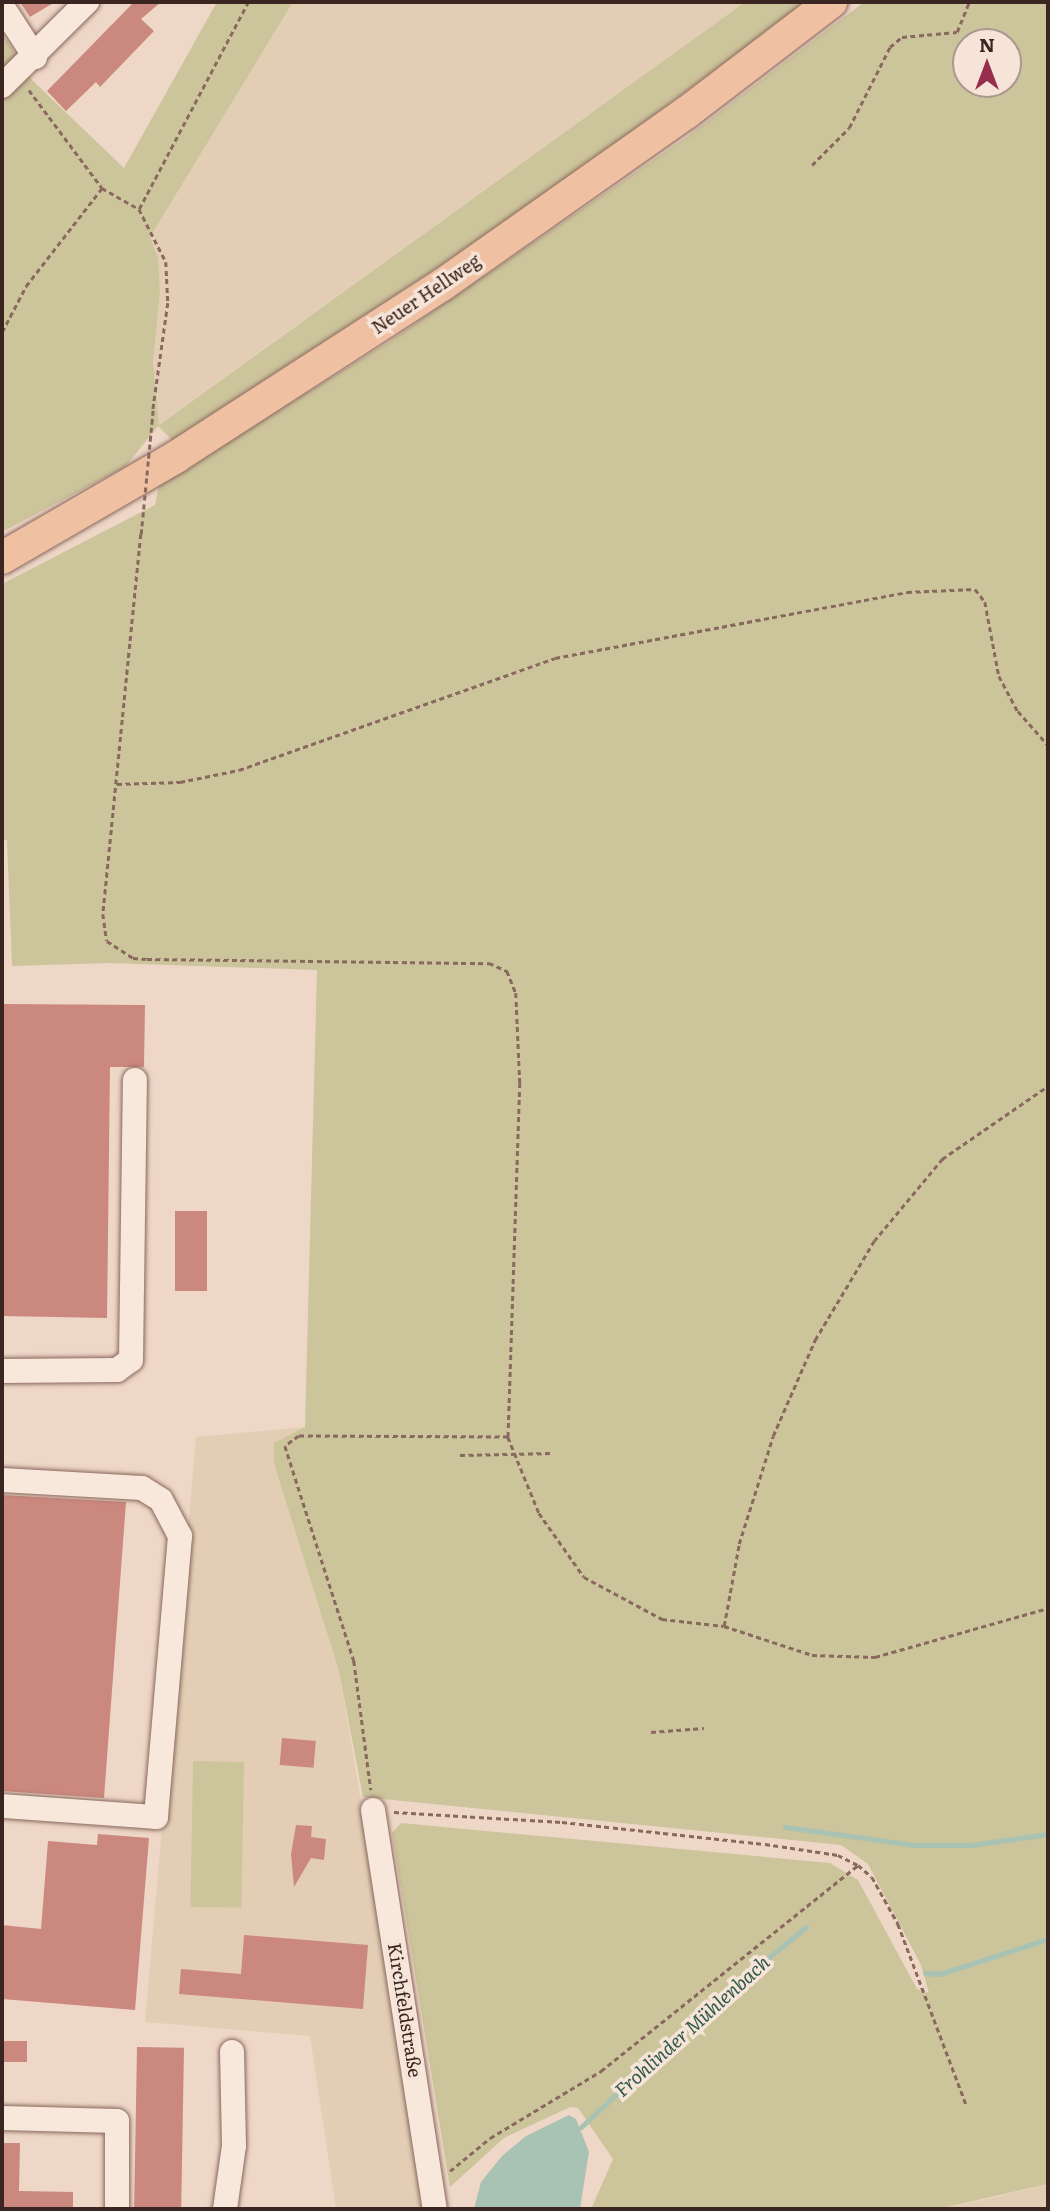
<!DOCTYPE html>
<html>
<head>
<meta charset="utf-8">
<style>
  body { margin:0 }
  #map { position:relative; width:1050px; height:2211px; overflow:hidden; background:#eed7c7; font-family:Literata,serif }
  div>[style] { position:absolute }
  .farmland>* { inset:0; background:#e3ceb5 }
  .green>* { inset:0; background:#ccc49b; transform-origin:0 0 }
  .water>* { inset:0; background:#a8c2b3 }
  .stream>* { height:5px; margin:-2.5px; padding:0 2.5px; transform-origin:2.5px; border-radius:2.5px; background:#a8c2b3 }
  .building>* { inset:0; background:#cb887e; transform-origin:0 0 }
  .path>* { height:2.5px; margin-top:-1.25px; transform-origin:0; background:repeating-linear-gradient(90deg,#89685d 0 5px,transparent 0 8.5px) }
  .roads { filter:drop-shadow(0 0 2px #89685d) drop-shadow(0 0 2px #89685d) }
  .minor>* { height:24px; margin:-12px; padding:0 12px; transform-origin:12px; border-radius:12px; background:#f8e7db }
  .major>* { height:32px; margin:-16px; padding:0 16px; transform-origin:16px; border-radius:16px; background:#efc0a1 }
  .path-bridge>* { height:2.5px; margin-top:-1.25px; transform-origin:0; background:repeating-linear-gradient(90deg,#89685d 0 5px,transparent 0 8.5px) }
  span { translate:-50% -50%; white-space:nowrap; text-align:center; line-height:1.15; -webkit-text-stroke:7px #f5e4d7; paint-order:stroke }
  .street-label { font-size:18px; color:#3a2520 }
  .water-label { font-size:19px; color:#30594b; font-style:italic }
  .frame { position:absolute; inset:0; border:4px solid #3a2520; pointer-events:none }
  .north { position:absolute; left:952px; top:28px; width:70px; height:70px; box-sizing:border-box; background:#f5e4d7; border:2px solid #aa988e; border-radius:50%; rotate:0deg; font-size:19px; font-weight:700; line-height:28px; text-align:center; color:#3a2520 }
  .north::after { content:''; display:block; margin:auto; width:24px; height:32px; background:#972e4d; clip-path:polygon(50% 0,100% 100%,50% 72%,0 100%) }
</style>
</head>
<body>
<div id="map">
  <div class="farmland">
    <div style="clip-path:polygon(293px 2px,745px 2px,158px 425px,153px 361px,160px 292px,158px 258px,149px 237px)"></div>
    <div style="clip-path:polygon(305px 1427px,274px 1443px,274px 1464px,339px 1671px,430px 2209px,336px 2209px,310px 2036px,145px 2022px,196px 1437px)"></div>
    <div style="clip-path:polygon(1048px 2184px,1048px 2209px,938px 2209px,996px 2197px)"></div>
  </div>
  <div class="green">
    <div style="clip-path:polygon(217px 2px,293px 2px,150px 237px,158px 258px,160px 292px,153px 362px,159px 425px,745px 2px,808px 2px,508px 222px,172px 440px,158px 426px,125px 467px,2px 532px,2px 33px,32px 80px,124px 168px)"></div>
    <div style="clip-path:polygon(evenodd,864px 2px,1048px 2px,1048px 2184px,938px 2209px,591px 2209px,613px 2159px,578px 2108px,570px 2107px,504px 2138px,450px 2187px,392px 1833px,401px 1823px,830px 1863px,858px 1880px,917px 1989px,929px 1993px,921px 1965px,868px 1864px,841px 1845px,363px 1797px,339px 1671px,274px 1464px,274px 1443px,305px 1427px,317px 970px,110px 963px,12px 966px,7px 840px,2px 840px,2px 584px,155px 505px,159px 485px,387px 343px,687px 137px,864px 2px,966px 42px,1008px 42px,1008px 84px,966px 84px,966px 42px)"></div>
    <div style="left:193px;top:1761px;width:51px;height:146px;rotate:1deg"></div>
  </div>
  <div class="water">
    <div style="clip-path:polygon(569px 2115px,576px 2119px,589px 2152px,580px 2209px,474px 2209px,481px 2182px,502px 2156px,526px 2136px)"></div>
  </div>
  <div class="stream">
    <div style="left:785px;top:1827px;width:130px;rotate:7.9deg"></div>
    <div style="left:914px;top:1845px;width:57px"></div>
    <div style="left:971px;top:1845px;width:78px;rotate:-8.1deg"></div>
    <div style="left:925px;top:1973px;width:15px;rotate:4deg"></div>
    <div style="left:940px;top:1974px;width:114px;rotate:-18deg"></div>
    <div style="left:581px;top:2127px;width:206px;rotate:-42.8deg"></div>
    <div style="left:732px;top:1987px;width:95px;rotate:-39deg"></div>
  </div>
  <div class="building">
    <div style="clip-path:polygon(20px 2px,55px 2px,30px 17px)"></div>
    <div style="clip-path:polygon(134px 2px,161px 2px,141px 19px,154px 31px,100px 87px,96px 82px,66px 111px,47px 91px)"></div>
    <div style="clip-path:polygon(2px 1004px,145px 1005px,144px 1067px,110px 1067px,107px 1318px,2px 1316px)"></div>
    <div style="left:175px;top:1211px;width:32px;height:80px"></div>
    <div style="clip-path:polygon(2px 1495px,126px 1502px,104px 1798px,2px 1791px)"></div>
    <div style="left:282px;top:1738px;width:34px;height:27px;rotate:5deg"></div>
    <div style="clip-path:polygon(296px 1825px,312px 1826px,311px 1837px,326px 1839px,324px 1860px,311px 1858px,294px 1887px,291px 1854px)"></div>
    <div style="clip-path:polygon(98px 1834px,149px 1838px,135px 2010px,2px 1999px,2px 1925px,41px 1929px,48px 1841px,97px 1845px)"></div>
    <div style="clip-path:polygon(244px 1935px,368px 1945px,363px 2009px,179px 1994px,181px 1969px,241px 1974px)"></div>
    <div style="left:2px;top:2041px;width:25px;height:21px"></div>
    <div style="left:137px;top:2047px;width:47px;height:162px;rotate:1deg"></div>
    <div style="clip-path:polygon(2px 2143px,20px 2143px,19px 2191px,73px 2192px,73px 2209px,2px 2209px)"></div>
  </div>
  <div class="path">
    <div style="left:29px;top:90px;width:122px;rotate:53.3deg"></div>
    <div style="left:102px;top:188px;width:43px;rotate:29.6deg"></div>
    <div style="left:139px;top:209px;width:59px;rotate:63deg"></div>
    <div style="left:166px;top:262px;width:41px;rotate:87.2deg"></div>
    <div style="left:168px;top:303px;width:108px;rotate:98deg"></div>
    <div style="left:812px;top:165px;width:52px;rotate:-45deg"></div>
    <div style="left:849px;top:128px;width:91px;rotate:-63.2deg"></div>
    <div style="left:890px;top:47px;width:16px;rotate:-40deg"></div>
    <div style="left:902px;top:37px;width:55px;rotate:-5.2deg"></div>
    <div style="left:957px;top:32px;width:32px;rotate:-68deg"></div>
    <div style="left:139px;top:209px;width:234px;rotate:-62.2deg"></div>
    <div style="left:2px;top:332px;width:52px;rotate:-62.4deg"></div>
    <div style="left:26px;top:286px;width:124px;rotate:-52.2deg"></div>
    <div style="left:141px;top:534px;width:382px;rotate:95.7deg"></div>
    <div style="left:103px;top:914px;width:27px;rotate:82deg"></div>
    <div style="left:107px;top:941px;width:31px;rotate:33deg"></div>
    <div style="left:133px;top:958px;width:14px;rotate:4deg"></div>
    <div style="left:147px;top:959px;width:342px;rotate:0.7deg"></div>
    <div style="left:489px;top:963px;width:20px;rotate:24deg"></div>
    <div style="left:507px;top:971px;width:24px;rotate:68deg"></div>
    <div style="left:516px;top:993px;width:90px;rotate:87.5deg"></div>
    <div style="left:520px;top:1083px;width:354px;rotate:91.9deg"></div>
    <div style="left:508px;top:1437px;width:209px;rotate:-179.7deg"></div>
    <div style="left:299px;top:1436px;width:17px;rotate:144deg"></div>
    <div style="left:285px;top:1446px;width:226px;rotate:72.2deg"></div>
    <div style="left:354px;top:1661px;width:130px;rotate:82.5deg"></div>
    <div style="left:117px;top:784px;width:63px;rotate:-1.8deg"></div>
    <div style="left:180px;top:782px;width:60px;rotate:-11.5deg"></div>
    <div style="left:239px;top:770px;width:335px;rotate:-19.5deg"></div>
    <div style="left:555px;top:658px;width:358px;rotate:-10.6deg"></div>
    <div style="left:907px;top:592px;width:68px;rotate:-2.5deg"></div>
    <div style="left:975px;top:589px;width:16px;rotate:52deg"></div>
    <div style="left:985px;top:602px;width:75px;rotate:79.3deg"></div>
    <div style="left:999px;top:676px;width:40px;rotate:62deg"></div>
    <div style="left:1018px;top:711px;width:45px;rotate:48.6deg"></div>
    <div style="left:508px;top:1437px;width:82px;rotate:67.8deg"></div>
    <div style="left:539px;top:1513px;width:78px;rotate:54.9deg"></div>
    <div style="left:584px;top:1577px;width:89px;rotate:28.3deg"></div>
    <div style="left:662px;top:1619px;width:62px;rotate:6.4deg"></div>
    <div style="left:724px;top:1626px;width:83px;rotate:-79.6deg"></div>
    <div style="left:739px;top:1544px;width:113px;rotate:-72.5deg"></div>
    <div style="left:773px;top:1436px;width:105px;rotate:-66.4deg"></div>
    <div style="left:815px;top:1340px;width:115px;rotate:-59.2deg"></div>
    <div style="left:874px;top:1241px;width:107px;rotate:-50.3deg"></div>
    <div style="left:942px;top:1159px;width:129px;rotate:-34.6deg"></div>
    <div style="left:460px;top:1455px;width:93px;rotate:-1.2deg"></div>
    <div style="left:724px;top:1626px;width:93px;rotate:18.2deg"></div>
    <div style="left:812px;top:1655px;width:63px;rotate:1.8deg"></div>
    <div style="left:875px;top:1657px;width:180px;rotate:-15.8deg"></div>
    <div style="left:651px;top:1732px;width:53px;rotate:-4.3deg"></div>
    <div style="left:394px;top:1812px;width:168px;rotate:3.4deg"></div>
    <div style="left:562px;top:1822px;width:204px;rotate:6.2deg"></div>
    <div style="left:765px;top:1844px;width:74px;rotate:8.6deg"></div>
    <div style="left:838px;top:1855px;width:22px;rotate:27deg"></div>
    <div style="left:858px;top:1865px;width:18px;rotate:41deg"></div>
    <div style="left:872px;top:1877px;width:54px;rotate:61deg"></div>
    <div style="left:898px;top:1924px;width:192px;rotate:69.3deg"></div>
    <div style="left:450px;top:2171px;width:52px;rotate:-39.5deg"></div>
    <div style="left:490px;top:2138px;width:130px;rotate:-31.1deg"></div>
    <div style="left:601px;top:2071px;width:329px;rotate:-38.7deg"></div>
  </div>
  <div class="roads">
    <div class="minor">
      <div style="left:2px;top:6px;width:61px;rotate:57.1deg"></div>
      <div style="left:2px;top:86px;width:120px;rotate:-44.7deg"></div>
      <div style="left:2px;top:1371px;width:115px;rotate:-0.5deg"></div>
      <div style="left:117px;top:1370px;width:17px;rotate:-36deg"></div>
      <div style="left:131px;top:1360px;width:280px;rotate:-89.2deg"></div>
      <div style="left:2px;top:1480px;width:140px;rotate:3.3deg"></div>
      <div style="left:142px;top:1488px;width:22px;rotate:32deg"></div>
      <div style="left:161px;top:1500px;width:41px;rotate:62.2deg"></div>
      <div style="left:180px;top:1536px;width:282px;rotate:94.9deg"></div>
      <div style="left:156px;top:1817px;width:154px;rotate:-175.9deg"></div>
      <div style="left:373px;top:1810px;width:404px;rotate:81.2deg"></div>
      <div style="left:2px;top:2118px;width:115px;rotate:1.5deg"></div>
      <div style="left:117px;top:2121px;width:88px;rotate:90deg"></div>
      <div style="left:225px;top:2209px;width:64px;rotate:-81.9deg"></div>
      <div style="left:234px;top:2146px;width:94px;rotate:-91.2deg"></div>
    </div>
    <div class="major">
      <div style="left:2px;top:558px;width:201px;rotate:-30.1deg"></div>
      <div style="left:176px;top:457px;width:317px;rotate:-32.9deg"></div>
      <div style="left:442px;top:285px;width:299px;rotate:-35.2deg"></div>
      <div style="left:686px;top:113px;width:183px;rotate:-37.4deg"></div>
    </div>
  </div>
  <div class="path-bridge">
    <div style="left:141px;top:534px;width:125px;rotate:-84.5deg"></div>
  </div>
  <div class="street-label">
    <span style="left:426px;top:294px;rotate:-34deg">Neuer Hellweg</span>
    <span style="left:405px;top:2010px;rotate:81deg">Kirchfeldstraße</span>
  </div>
  <div class="water-label">
    <span style="left:692px;top:2026px;rotate:-42deg">Frohlinder Mühlenbach</span>
  </div>
  <div class="frame"></div>
  <div class="north">N</div>
</div>
</body>
</html>
